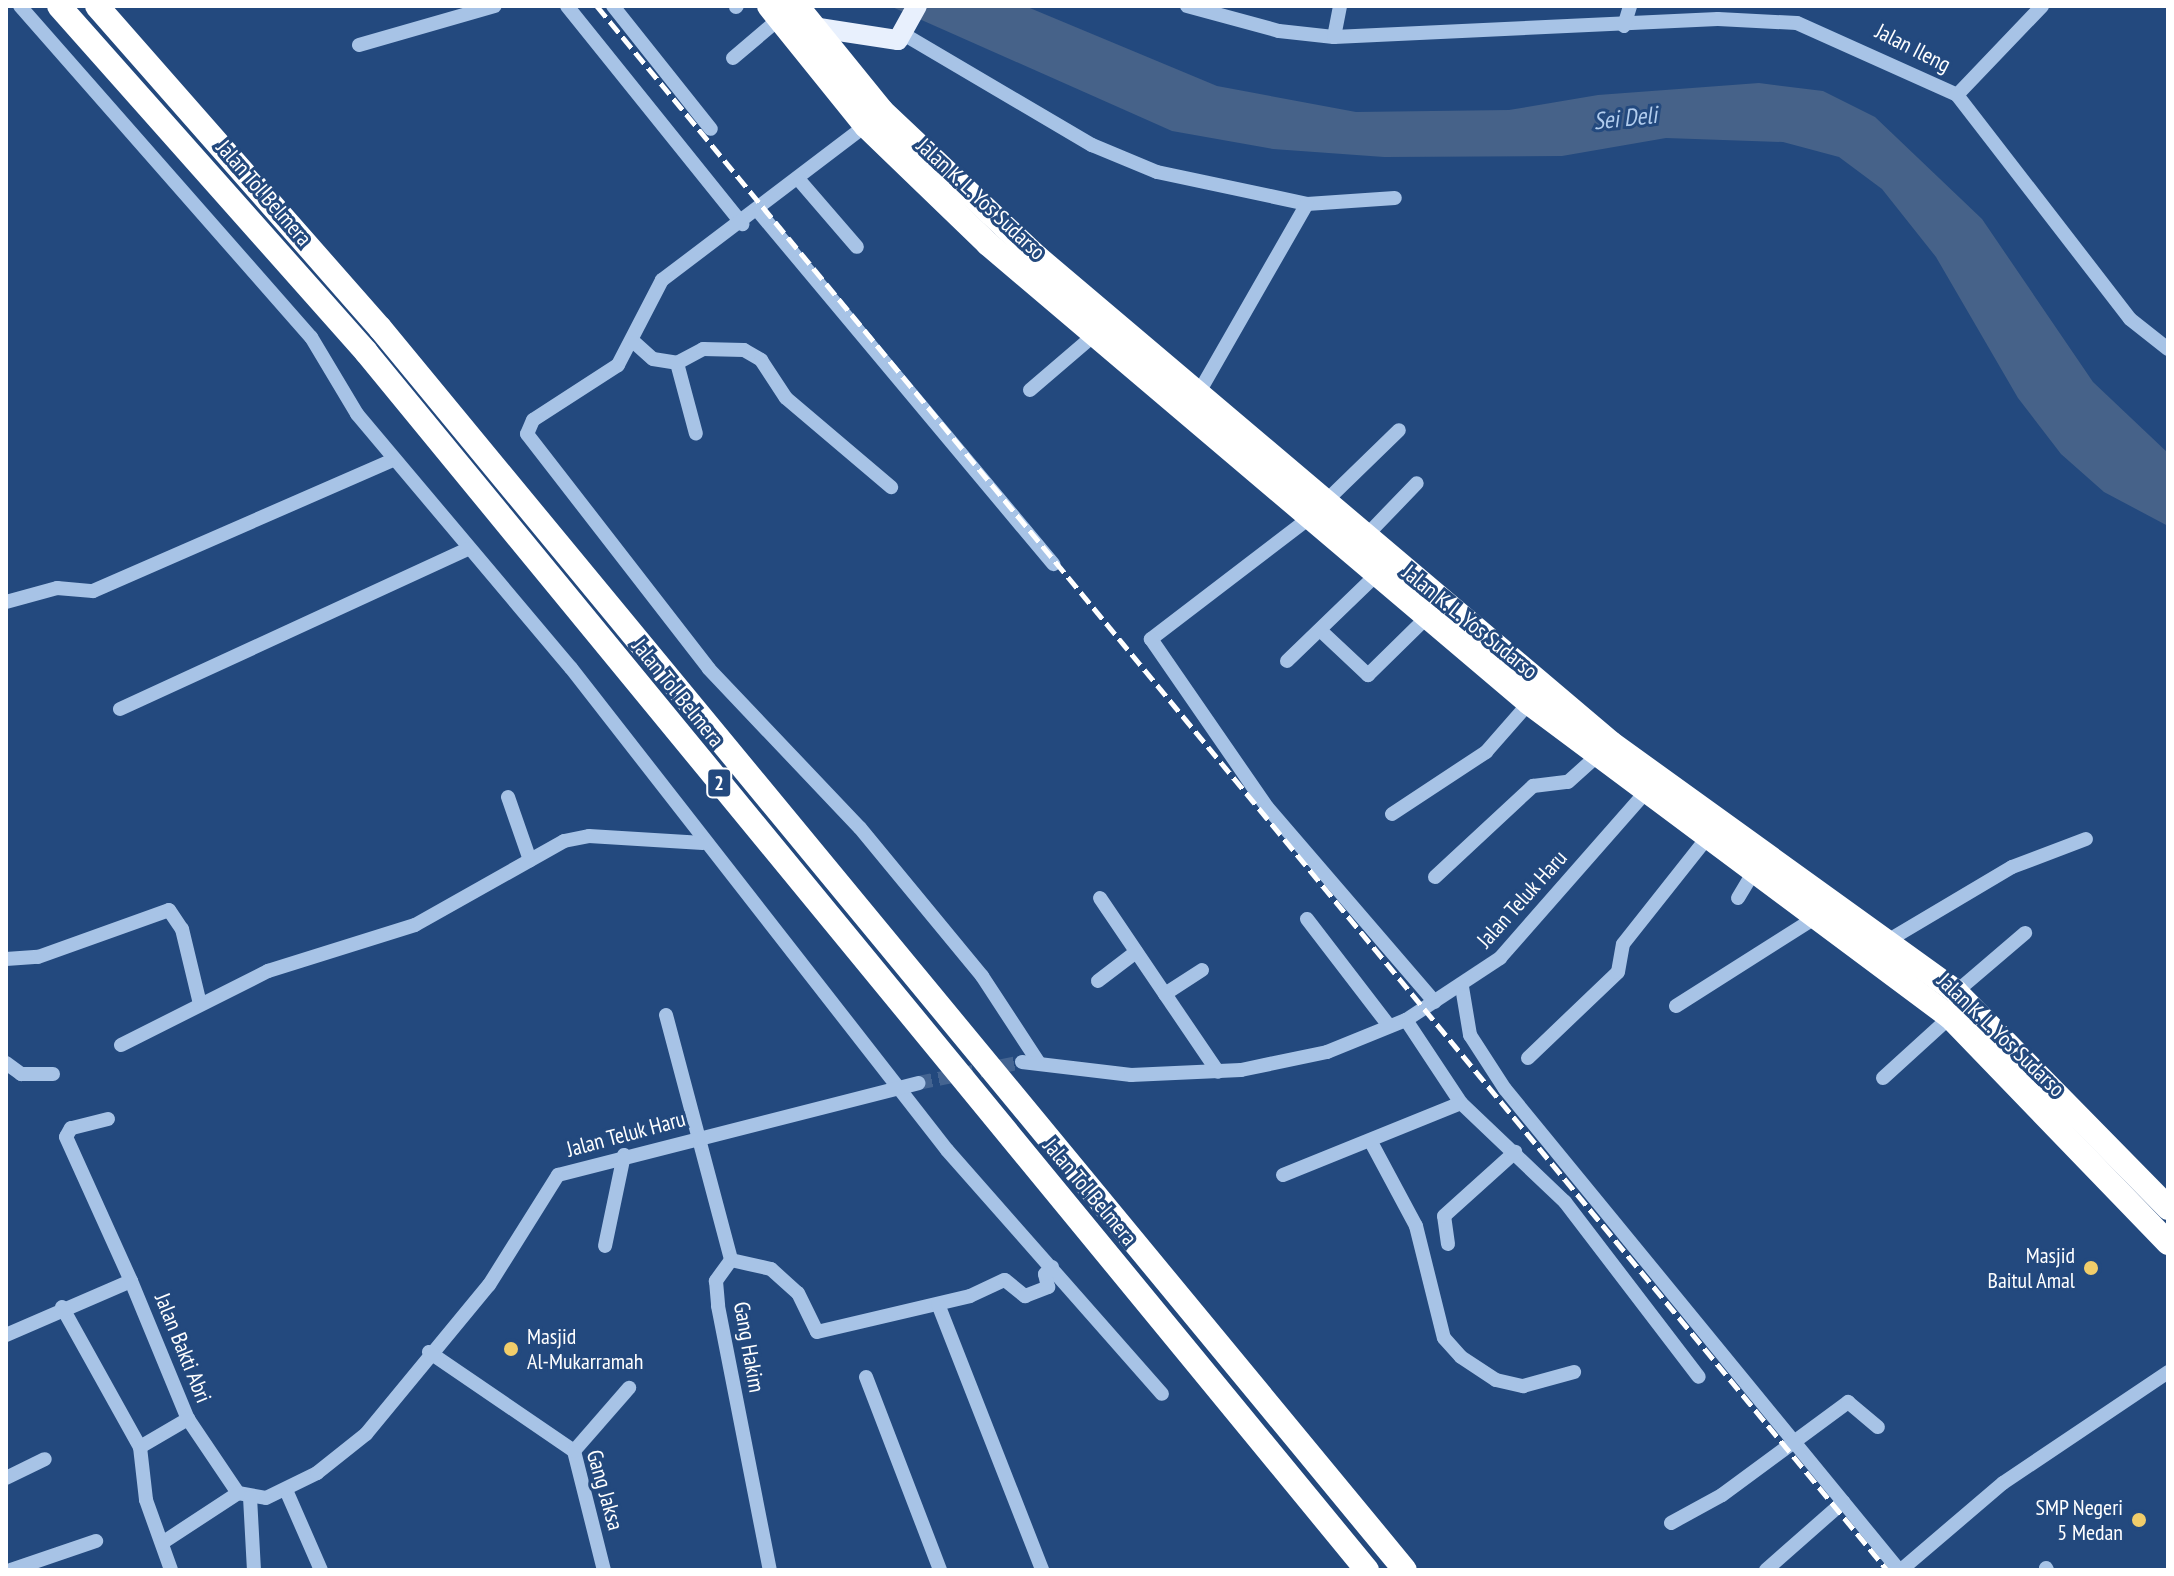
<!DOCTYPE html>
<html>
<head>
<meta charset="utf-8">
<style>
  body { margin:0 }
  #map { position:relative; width:2174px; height:1576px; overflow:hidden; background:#23497e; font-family:"PT Sans Narrow",sans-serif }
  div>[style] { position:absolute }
  .water>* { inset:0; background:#466289 }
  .minor-tunnel>* { height:14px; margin-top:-7px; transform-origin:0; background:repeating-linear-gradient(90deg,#446491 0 14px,transparent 0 21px) }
  .minor>* { height:14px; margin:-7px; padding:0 7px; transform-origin:7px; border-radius:7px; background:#a7c3e6 }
  .major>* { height:20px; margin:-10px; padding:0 10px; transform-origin:10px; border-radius:10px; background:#e8f0fd }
  .highway>* { height:24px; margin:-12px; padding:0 12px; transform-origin:12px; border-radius:12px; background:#fff }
  .rail>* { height:5px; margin-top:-2.5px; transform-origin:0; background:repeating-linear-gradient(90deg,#fff 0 14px,transparent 0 20px) }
  .dots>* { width:22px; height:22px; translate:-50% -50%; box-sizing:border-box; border:4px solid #23497e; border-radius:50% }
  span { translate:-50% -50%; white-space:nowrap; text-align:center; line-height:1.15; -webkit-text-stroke:6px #23497e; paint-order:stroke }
  .shield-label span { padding:2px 6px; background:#23497e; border:2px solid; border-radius:6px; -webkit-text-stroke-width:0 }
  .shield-label { font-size:20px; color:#fff; font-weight:700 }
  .street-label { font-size:22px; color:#fff }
  .poi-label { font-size:22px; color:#fff }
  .right { translate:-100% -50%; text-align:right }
  .left { translate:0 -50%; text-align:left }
  .water-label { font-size:24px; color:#b2cdee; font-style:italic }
  .frame { position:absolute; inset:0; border:8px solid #fff; pointer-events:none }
</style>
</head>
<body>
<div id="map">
  <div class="water">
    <div style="clip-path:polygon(890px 6px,1025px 6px,1217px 86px,1356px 112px,1509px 110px,1598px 95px,1759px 83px,1823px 91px,1875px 117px,1982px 219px,2093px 382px,2168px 453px,2168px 526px,2104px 492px,2061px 454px,2018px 398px,1936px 257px,1882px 189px,1839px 157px,1783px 142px,1666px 138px,1562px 156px,1384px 157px,1273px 149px,1172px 131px)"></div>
  </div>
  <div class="minor-tunnel">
    <div style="left:918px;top:1083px;width:106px;rotate:-11.4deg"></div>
  </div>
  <div class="minor">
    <div style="left:20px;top:6px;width:441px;rotate:48.7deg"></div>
    <div style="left:311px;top:337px;width:90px;rotate:59.1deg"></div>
    <div style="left:357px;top:414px;width:332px;rotate:49.9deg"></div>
    <div style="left:571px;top:668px;width:611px;rotate:52.04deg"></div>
    <div style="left:947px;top:1150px;width:325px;rotate:48.6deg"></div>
    <div style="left:567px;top:6px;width:280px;rotate:51.2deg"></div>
    <div style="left:613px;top:6px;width:157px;rotate:51.5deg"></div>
    <div style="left:1187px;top:6px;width:95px;rotate:15.2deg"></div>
    <div style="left:1279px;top:31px;width:55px;rotate:6.2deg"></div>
    <div style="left:1334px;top:37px;width:384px;rotate:-2.7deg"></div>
    <div style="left:1718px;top:19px;width:79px;rotate:2.9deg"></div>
    <div style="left:1797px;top:23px;width:175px;rotate:24.2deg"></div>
    <div style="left:1957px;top:95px;width:283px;rotate:52.3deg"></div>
    <div style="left:2130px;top:319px;width:48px;rotate:38.3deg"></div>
    <div style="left:736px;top:7px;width:1px;rotate:-45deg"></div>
    <div style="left:1624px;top:26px;width:21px;rotate:-73deg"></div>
    <div style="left:905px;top:35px;width:217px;rotate:30.5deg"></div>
    <div style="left:1092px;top:145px;width:70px;rotate:22.6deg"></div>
    <div style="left:1157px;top:172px;width:153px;rotate:12deg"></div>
    <div style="left:1307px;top:204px;width:88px;rotate:-3.9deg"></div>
    <div style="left:1334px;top:37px;width:32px;rotate:-79deg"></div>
    <div style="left:359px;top:45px;width:141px;rotate:-16deg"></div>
    <div style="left:733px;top:58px;width:60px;rotate:-40.3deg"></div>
    <div style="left:1957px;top:95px;width:123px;rotate:-46.3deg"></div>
    <div style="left:869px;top:123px;width:260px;rotate:142.8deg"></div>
    <div style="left:662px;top:280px;width:96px;rotate:117.4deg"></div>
    <div style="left:618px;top:365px;width:101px;rotate:147.1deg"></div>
    <div style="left:533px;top:420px;width:15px;rotate:113deg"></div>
    <div style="left:527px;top:434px;width:297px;rotate:52.2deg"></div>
    <div style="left:709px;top:669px;width:219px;rotate:46.5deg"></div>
    <div style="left:860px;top:828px;width:192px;rotate:50.5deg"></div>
    <div style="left:982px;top:976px;width:104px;rotate:56.8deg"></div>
    <div style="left:800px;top:181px;width:87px;rotate:49.2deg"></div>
    <div style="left:759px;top:212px;width:459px;rotate:50.1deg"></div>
    <div style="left:635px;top:343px;width:24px;rotate:42deg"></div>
    <div style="left:653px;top:359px;width:24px;rotate:9deg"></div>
    <div style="left:677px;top:363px;width:30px;rotate:-28deg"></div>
    <div style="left:703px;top:349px;width:41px;rotate:1.4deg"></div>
    <div style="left:744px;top:350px;width:20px;rotate:30deg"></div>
    <div style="left:761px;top:360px;width:45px;rotate:56.7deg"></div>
    <div style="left:786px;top:398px;width:138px;rotate:40.3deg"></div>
    <div style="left:677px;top:363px;width:73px;rotate:75deg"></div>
    <div style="left:1030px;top:390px;width:83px;rotate:-40.6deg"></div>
    <div style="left:1198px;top:394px;width:219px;rotate:-60.2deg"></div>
    <div style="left:1325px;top:502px;width:103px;rotate:-44.2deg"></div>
    <div style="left:1308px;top:519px;width:198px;rotate:142.6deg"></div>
    <div style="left:1151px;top:639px;width:204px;rotate:55.4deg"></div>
    <div style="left:1267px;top:807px;width:257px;rotate:49.3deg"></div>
    <div style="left:1364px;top:538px;width:76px;rotate:-46.1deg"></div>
    <div style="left:6px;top:602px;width:53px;rotate:-15.4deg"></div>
    <div style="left:57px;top:588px;width:36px;rotate:5deg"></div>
    <div style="left:93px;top:591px;width:327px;rotate:-23.6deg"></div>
    <div style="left:1320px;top:630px;width:66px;rotate:43.2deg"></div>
    <div style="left:1368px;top:675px;width:80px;rotate:-44.5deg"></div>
    <div style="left:1287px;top:661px;width:121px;rotate:-44deg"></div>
    <div style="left:120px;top:709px;width:383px;rotate:-24.7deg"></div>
    <div style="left:508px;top:797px;width:67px;rotate:70.8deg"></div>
    <div style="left:1392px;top:814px;width:113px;rotate:-33.4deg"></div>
    <div style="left:1486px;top:752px;width:65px;rotate:-48.7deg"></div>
    <div style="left:1435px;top:877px;width:134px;rotate:-42.9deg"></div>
    <div style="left:1533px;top:786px;width:35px;rotate:-7deg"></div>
    <div style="left:1568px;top:782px;width:39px;rotate:-42deg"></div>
    <div style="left:1100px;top:898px;width:116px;rotate:55.9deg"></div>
    <div style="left:1738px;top:898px;width:31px;rotate:-59deg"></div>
    <div style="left:1307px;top:919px;width:135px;rotate:52.5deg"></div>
    <div style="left:1889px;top:940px;width:143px;rotate:-30.7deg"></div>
    <div style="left:2012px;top:867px;width:79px;rotate:-20.7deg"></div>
    <div style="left:6px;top:959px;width:32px;rotate:-4deg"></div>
    <div style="left:38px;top:957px;width:139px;rotate:-19.7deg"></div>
    <div style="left:169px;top:910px;width:23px;rotate:56deg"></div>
    <div style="left:182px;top:929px;width:73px;rotate:76.5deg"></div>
    <div style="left:1202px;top:970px;width:44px;rotate:147deg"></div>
    <div style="left:1165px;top:994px;width:94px;rotate:55.8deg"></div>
    <div style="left:1098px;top:981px;width:48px;rotate:-37.3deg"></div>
    <div style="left:1462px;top:987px;width:49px;rotate:80.5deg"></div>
    <div style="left:1470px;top:1035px;width:64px;rotate:57.1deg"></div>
    <div style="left:1505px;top:1089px;width:622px;rotate:50.68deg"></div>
    <div style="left:1956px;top:992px;width:91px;rotate:-40.5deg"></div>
    <div style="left:1676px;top:1006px;width:166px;rotate:-32.4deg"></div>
    <div style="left:666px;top:1015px;width:253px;rotate:75.1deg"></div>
    <div style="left:731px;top:1260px;width:26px;rotate:126deg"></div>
    <div style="left:716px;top:1281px;width:25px;rotate:85deg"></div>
    <div style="left:718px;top:1306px;width:269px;rotate:78.9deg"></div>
    <div style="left:1406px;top:1020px;width:100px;rotate:56.5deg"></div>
    <div style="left:1461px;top:1103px;width:144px;rotate:43.6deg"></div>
    <div style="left:1565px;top:1202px;width:220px;rotate:52.6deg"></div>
    <div style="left:121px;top:1045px;width:165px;rotate:-26.7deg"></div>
    <div style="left:268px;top:971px;width:154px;rotate:-17.4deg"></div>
    <div style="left:415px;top:925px;width:171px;rotate:-29.4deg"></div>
    <div style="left:564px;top:841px;width:25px;rotate:-11deg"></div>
    <div style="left:589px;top:836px;width:114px;rotate:3.5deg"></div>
    <div style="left:1528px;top:1058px;width:124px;rotate:-43.7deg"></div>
    <div style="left:1618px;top:972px;width:28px;rotate:-80deg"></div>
    <div style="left:1623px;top:944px;width:135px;rotate:-51.6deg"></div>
    <div style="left:1022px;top:1062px;width:110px;rotate:6.8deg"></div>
    <div style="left:1131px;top:1075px;width:110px;rotate:-2.6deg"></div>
    <div style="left:1241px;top:1070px;width:88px;rotate:-11.8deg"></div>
    <div style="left:1327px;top:1052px;width:85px;rotate:-22.1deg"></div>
    <div style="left:1406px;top:1020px;width:113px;rotate:-33.4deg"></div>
    <div style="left:1500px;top:958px;width:229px;rotate:-48.7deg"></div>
    <div style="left:6px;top:1063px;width:19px;rotate:36deg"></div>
    <div style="left:21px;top:1074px;width:32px"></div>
    <div style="left:1883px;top:1078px;width:91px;rotate:-42.3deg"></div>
    <div style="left:108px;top:1119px;width:38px;rotate:166deg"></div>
    <div style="left:71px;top:1128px;width:10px;rotate:119deg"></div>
    <div style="left:66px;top:1137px;width:158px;rotate:65.7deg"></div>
    <div style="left:1371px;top:1142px;width:95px;rotate:61.8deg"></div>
    <div style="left:1416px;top:1226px;width:115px;rotate:76deg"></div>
    <div style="left:1444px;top:1338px;width:25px;rotate:48deg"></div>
    <div style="left:1461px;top:1357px;width:42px;rotate:33.3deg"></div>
    <div style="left:1496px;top:1380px;width:28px;rotate:13deg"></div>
    <div style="left:1523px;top:1386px;width:53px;rotate:-15.4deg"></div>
    <div style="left:1283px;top:1175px;width:192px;rotate:-22deg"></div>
    <div style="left:1448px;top:1244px;width:28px;rotate:-98deg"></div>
    <div style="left:1444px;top:1216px;width:96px;rotate:-42deg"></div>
    <div style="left:605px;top:1246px;width:93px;rotate:-78.2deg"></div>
    <div style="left:731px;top:1260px;width:41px;rotate:12.7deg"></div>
    <div style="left:771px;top:1269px;width:36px;rotate:42deg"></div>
    <div style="left:798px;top:1293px;width:43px;rotate:64deg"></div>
    <div style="left:817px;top:1332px;width:157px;rotate:-13.2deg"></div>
    <div style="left:970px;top:1296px;width:38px;rotate:-25deg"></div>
    <div style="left:1005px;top:1280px;width:26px;rotate:39deg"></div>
    <div style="left:1025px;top:1296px;width:25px;rotate:-21deg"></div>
    <div style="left:1048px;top:1287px;width:13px;rotate:-103deg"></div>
    <div style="left:1045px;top:1274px;width:10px;rotate:-45deg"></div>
    <div style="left:938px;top:1304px;width:286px;rotate:68.6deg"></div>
    <div style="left:62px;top:1307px;width:160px;rotate:60.9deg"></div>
    <div style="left:140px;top:1447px;width:53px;rotate:83.5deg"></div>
    <div style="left:146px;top:1500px;width:74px;rotate:70.3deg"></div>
    <div style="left:6px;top:1335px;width:136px;rotate:-23.4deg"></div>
    <div style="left:131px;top:1281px;width:149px;rotate:67.6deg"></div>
    <div style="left:188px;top:1419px;width:89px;rotate:56deg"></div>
    <div style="left:238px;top:1493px;width:28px;rotate:10deg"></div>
    <div style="left:266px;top:1498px;width:57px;rotate:-26.1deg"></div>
    <div style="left:317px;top:1473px;width:63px;rotate:-38.5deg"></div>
    <div style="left:366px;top:1434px;width:193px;rotate:-50.5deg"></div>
    <div style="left:489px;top:1285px;width:130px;rotate:-57.9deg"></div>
    <div style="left:558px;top:1175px;width:372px;rotate:-14.3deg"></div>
    <div style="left:429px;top:1352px;width:176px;rotate:34.3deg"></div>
    <div style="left:574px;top:1451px;width:123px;rotate:75.9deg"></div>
    <div style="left:866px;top:1377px;width:207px;rotate:69deg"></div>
    <div style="left:140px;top:1447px;width:56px;rotate:-30.3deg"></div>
    <div style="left:574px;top:1451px;width:84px;rotate:-48.9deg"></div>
    <div style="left:6px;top:1478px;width:43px;rotate:-26deg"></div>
    <div style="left:286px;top:1490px;width:87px;rotate:66.4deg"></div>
    <div style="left:250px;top:1497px;width:73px;rotate:86.9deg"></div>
    <div style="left:1671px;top:1523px;width:58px;rotate:-28.8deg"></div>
    <div style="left:1722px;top:1495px;width:157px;rotate:-36.4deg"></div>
    <div style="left:1848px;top:1402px;width:39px;rotate:40deg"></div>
    <div style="left:162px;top:1543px;width:91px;rotate:-33.3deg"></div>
    <div style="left:2046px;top:1568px;width:2px;rotate:63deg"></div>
    <div style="left:11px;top:1570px;width:90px;rotate:-18.8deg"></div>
    <div style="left:1766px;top:1570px;width:103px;rotate:-41.4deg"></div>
    <div style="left:1901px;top:1570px;width:134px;rotate:-40.5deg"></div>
    <div style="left:2003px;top:1483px;width:199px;rotate:-33.9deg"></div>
  </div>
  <div class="major">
    <div style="left:806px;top:26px;width:93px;rotate:8.7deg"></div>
    <div style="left:898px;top:40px;width:39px;rotate:-61deg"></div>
  </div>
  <div class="highway">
    <div style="left:59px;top:6px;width:463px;rotate:48.4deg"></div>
    <div style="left:366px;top:352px;width:1577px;rotate:50.59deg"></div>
    <div style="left:97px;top:6px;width:429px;rotate:48.7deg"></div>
    <div style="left:380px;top:328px;width:1610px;rotate:50.47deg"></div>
    <div style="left:769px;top:6px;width:154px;rotate:51.1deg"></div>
    <div style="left:866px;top:126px;width:170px;rotate:44deg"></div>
    <div style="left:988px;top:244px;width:709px;rotate:40.31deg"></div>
    <div style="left:1529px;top:703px;width:525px;rotate:36.72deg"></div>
    <div style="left:1950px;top:1017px;width:314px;rotate:46deg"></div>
    <div style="left:797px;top:6px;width:135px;rotate:51deg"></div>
    <div style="left:882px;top:111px;width:213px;rotate:43.3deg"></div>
    <div style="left:1037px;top:257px;width:752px;rotate:40.25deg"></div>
    <div style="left:1611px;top:743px;width:425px;rotate:35.8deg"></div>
    <div style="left:1956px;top:992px;width:303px;rotate:45.5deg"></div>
  </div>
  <div class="rail">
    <div style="left:597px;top:6px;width:2027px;rotate:50.48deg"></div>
  </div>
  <div class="dots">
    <div style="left:2091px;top:1268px;background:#f1cd6a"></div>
    <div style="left:511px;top:1349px;background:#f1cd6a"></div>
    <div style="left:2139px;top:1520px;background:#f1cd6a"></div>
  </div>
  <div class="shield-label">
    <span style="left:719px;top:783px">2</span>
  </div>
  <div class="street-label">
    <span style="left:1913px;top:48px;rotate:27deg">Jalan Ileng</span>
    <span style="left:264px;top:193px;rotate:49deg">Jalan Tol Belmera</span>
    <span style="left:981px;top:199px;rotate:43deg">Jalan K. L. Yos Sudarso</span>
    <span style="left:1470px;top:622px;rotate:39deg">Jalan K. L. Yos Sudarso</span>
    <span style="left:678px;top:693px;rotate:51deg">Jalan Tol Belmera</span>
    <span style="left:1522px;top:899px;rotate:-48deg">Jalan Teluk Haru</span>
    <span style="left:2001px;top:1035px;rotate:44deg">Jalan K. L. Yos Sudarso</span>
    <span style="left:626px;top:1134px;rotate:-15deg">Jalan Teluk Haru</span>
    <span style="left:1090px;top:1192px;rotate:50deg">Jalan Tol Belmera</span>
    <span style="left:749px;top:1347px;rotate:80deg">Gang Hakim</span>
    <span style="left:183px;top:1348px;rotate:68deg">Jalan Bakti Abri</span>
    <span style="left:605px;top:1490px;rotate:74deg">Gang Jaksa</span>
  </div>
  <div class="poi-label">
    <span class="right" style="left:2075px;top:1268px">Masjid<br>Baitul Amal</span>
    <span class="left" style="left:527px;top:1349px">Masjid<br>Al-Mukarramah</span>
    <span class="right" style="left:2123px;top:1520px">SMP Negeri<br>5 Medan</span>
  </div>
  <div class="water-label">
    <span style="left:1625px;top:118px;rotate:-6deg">Sei Deli</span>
  </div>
  <div class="frame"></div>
</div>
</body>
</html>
